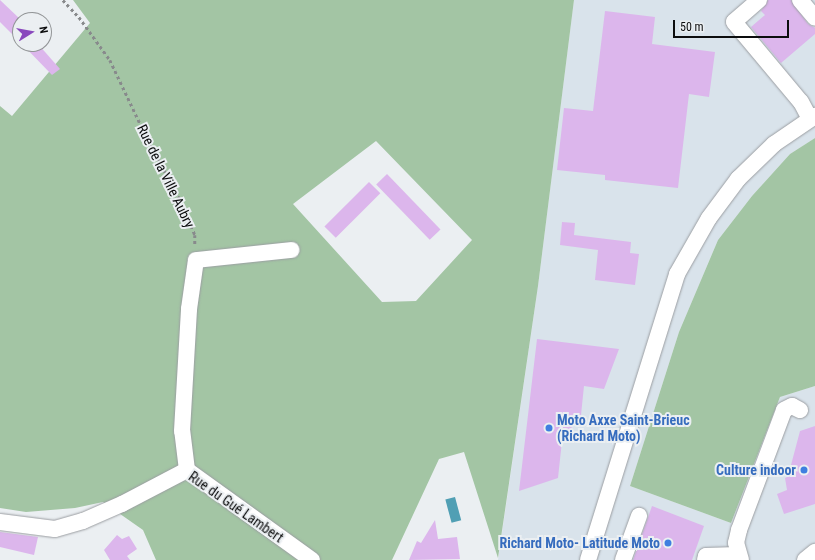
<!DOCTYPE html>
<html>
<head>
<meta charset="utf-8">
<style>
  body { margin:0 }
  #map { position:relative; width:815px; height:560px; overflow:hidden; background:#ebeff2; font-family:"Roboto Condensed",sans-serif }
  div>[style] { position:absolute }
  .built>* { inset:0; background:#d9e3eb }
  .green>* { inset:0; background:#a3c5a4 }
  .water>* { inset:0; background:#509fb4; transform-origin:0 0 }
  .building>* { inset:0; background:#dcb6ec; transform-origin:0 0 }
  .path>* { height:2.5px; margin-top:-1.25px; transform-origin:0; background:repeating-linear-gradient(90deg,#888a8c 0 3px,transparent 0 6px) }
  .roads { filter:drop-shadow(0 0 1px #9b9ea2) drop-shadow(0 0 1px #9b9ea2) }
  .minor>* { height:16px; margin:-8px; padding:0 8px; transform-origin:8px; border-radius:8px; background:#fff }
  .dots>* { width:11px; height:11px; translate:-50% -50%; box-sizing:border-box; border:2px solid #ebeff2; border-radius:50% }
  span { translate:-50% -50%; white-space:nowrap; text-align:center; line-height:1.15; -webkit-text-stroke:4px #ebeff2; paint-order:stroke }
  .street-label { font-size:14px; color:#0c0d0e }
  .shop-label { font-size:14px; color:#366cbe; font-weight:700 }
  .left { translate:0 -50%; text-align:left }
  .right { translate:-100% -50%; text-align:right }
  .north { position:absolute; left:12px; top:12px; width:40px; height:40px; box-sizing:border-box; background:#ebeff2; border:1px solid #929597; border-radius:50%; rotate:79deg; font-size:11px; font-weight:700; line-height:16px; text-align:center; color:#0c0d0e }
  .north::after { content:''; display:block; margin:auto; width:14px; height:18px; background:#8948bd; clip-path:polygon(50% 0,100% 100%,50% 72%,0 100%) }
  .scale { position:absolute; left:673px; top:20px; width:116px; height:18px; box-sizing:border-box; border:2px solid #0c0d0e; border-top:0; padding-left:5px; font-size:12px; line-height:14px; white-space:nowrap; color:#0c0d0e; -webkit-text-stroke:3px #ebeff2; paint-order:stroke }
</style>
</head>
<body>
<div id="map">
  <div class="built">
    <div style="clip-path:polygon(574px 0,815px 0,815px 138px,790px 154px,752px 196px,718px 240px,679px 332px,630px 486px,731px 523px,780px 397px,815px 386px,815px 560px,498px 560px,538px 286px)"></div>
  </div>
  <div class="green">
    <div style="clip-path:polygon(evenodd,73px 0,574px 0,538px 286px,498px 558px,464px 452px,439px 459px,392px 560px,156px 560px,143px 530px,103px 502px,75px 508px,26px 512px,0 508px,0 106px,12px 116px,90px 23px,73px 0,376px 141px,472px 240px,416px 301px,382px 302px,293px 204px,376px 141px)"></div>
    <div style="clip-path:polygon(815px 138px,815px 386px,780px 397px,731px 523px,630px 486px,679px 332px,718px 240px,752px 196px,790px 154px)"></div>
  </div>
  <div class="water">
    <div style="left:455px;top:497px;width:24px;height:10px;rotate:75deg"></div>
  </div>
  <div class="building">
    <div style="clip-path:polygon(0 0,20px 19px,20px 42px,0 22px)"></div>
    <div style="clip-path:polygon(768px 0,791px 0,808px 24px,815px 28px,815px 34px,781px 63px,751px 27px,765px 15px,761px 11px)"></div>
    <div style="clip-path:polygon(605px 11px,655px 17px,652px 44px,715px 52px,709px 97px,689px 94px,678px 188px,605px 180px,605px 175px,557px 170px,564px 108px,593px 111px)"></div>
    <div style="clip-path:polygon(22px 44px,38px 44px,60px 69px,52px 75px)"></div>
    <div style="left:387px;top:174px;width:77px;height:15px;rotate:46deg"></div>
    <div style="left:369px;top:182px;width:16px;height:63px;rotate:45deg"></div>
    <div style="clip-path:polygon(562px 222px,575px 223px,574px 235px,631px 242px,630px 253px,639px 254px,635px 285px,595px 280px,598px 250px,560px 245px)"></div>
    <div style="clip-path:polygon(537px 339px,619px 349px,604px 389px,584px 386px,581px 415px,573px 414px,570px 442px,562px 441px,558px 478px,519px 491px)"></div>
    <div style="clip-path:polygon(815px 426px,815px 504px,784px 514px,777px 494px,787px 490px,785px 478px,794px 474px,791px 465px,800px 431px)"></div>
    <div style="clip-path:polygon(652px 506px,704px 526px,692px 560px,633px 560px)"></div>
    <div style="clip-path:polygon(435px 520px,438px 539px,457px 537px,460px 559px,409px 560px,417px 541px,421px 543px)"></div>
    <div style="clip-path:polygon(0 532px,38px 537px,34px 555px,0 547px)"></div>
    <div style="clip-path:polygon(117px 535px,122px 539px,129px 536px,137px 549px,127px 556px,130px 560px,110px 560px,104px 550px)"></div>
  </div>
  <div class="path">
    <div style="left:63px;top:0;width:23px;rotate:47deg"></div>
    <div style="left:79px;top:17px;width:53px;rotate:54.2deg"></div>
    <div style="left:110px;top:60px;width:86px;rotate:64.6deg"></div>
    <div style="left:147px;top:138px;width:81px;rotate:61.8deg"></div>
    <div style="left:185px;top:209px;width:28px;rotate:69deg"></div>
    <div style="left:195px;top:235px;width:10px;rotate:90deg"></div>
  </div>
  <div class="roads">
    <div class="minor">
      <div style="left:759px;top:0;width:33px;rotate:139deg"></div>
      <div style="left:734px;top:22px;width:104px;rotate:50.1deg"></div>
      <div style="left:801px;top:102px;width:19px;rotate:62deg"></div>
      <div style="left:800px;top:0;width:23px;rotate:50deg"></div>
      <div style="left:187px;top:470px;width:39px;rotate:-97deg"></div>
      <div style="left:182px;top:431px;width:122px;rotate:-86.7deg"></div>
      <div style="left:189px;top:309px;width:49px;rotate:-81.9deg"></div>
      <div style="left:196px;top:260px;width:96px;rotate:-6deg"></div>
      <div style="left:0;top:522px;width:55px;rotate:7.3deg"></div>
      <div style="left:55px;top:529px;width:29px;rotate:-16deg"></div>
      <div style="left:83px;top:521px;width:43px;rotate:-23.6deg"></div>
      <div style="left:122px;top:504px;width:73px;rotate:-27.6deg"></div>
      <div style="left:187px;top:470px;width:154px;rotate:35.8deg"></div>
      <div style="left:588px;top:560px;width:300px;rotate:-72.7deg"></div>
      <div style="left:677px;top:274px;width:64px;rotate:-60.3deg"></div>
      <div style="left:709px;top:218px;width:49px;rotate:-53.4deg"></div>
      <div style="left:738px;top:179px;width:50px;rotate:-44.2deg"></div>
      <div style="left:774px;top:144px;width:50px;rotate:-34.3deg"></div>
      <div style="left:623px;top:560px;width:47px;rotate:-70deg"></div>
      <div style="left:705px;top:560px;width:4px;rotate:-76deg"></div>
      <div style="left:706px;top:556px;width:32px;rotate:-2deg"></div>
      <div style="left:741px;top:560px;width:18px;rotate:-106deg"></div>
      <div style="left:736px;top:543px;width:13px;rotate:-77deg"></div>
      <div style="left:739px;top:530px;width:128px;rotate:-69.4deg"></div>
      <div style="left:784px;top:410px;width:9px;rotate:-27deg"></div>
      <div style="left:792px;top:406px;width:9px;rotate:27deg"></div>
      <div style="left:805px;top:560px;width:13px;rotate:-39deg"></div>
    </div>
  </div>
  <div class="dots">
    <div style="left:549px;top:428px;background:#3f7fe0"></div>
    <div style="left:804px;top:470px;background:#3f7fe0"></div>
    <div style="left:668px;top:543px;background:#3f7fe0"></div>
  </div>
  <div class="street-label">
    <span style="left:166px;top:176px;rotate:64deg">Rue de la Ville Aubry</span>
    <span style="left:236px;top:507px;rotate:35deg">Rue du Gué Lambert</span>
  </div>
  <div class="shop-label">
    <span class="left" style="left:557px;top:428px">Moto Axxe Saint-Brieuc<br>(Richard Moto)</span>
    <span class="right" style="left:796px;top:470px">Culture indoor</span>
    <span class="right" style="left:660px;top:543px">Richard Moto- Latitude Moto</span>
  </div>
  <div class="north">N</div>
  <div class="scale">50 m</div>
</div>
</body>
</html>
